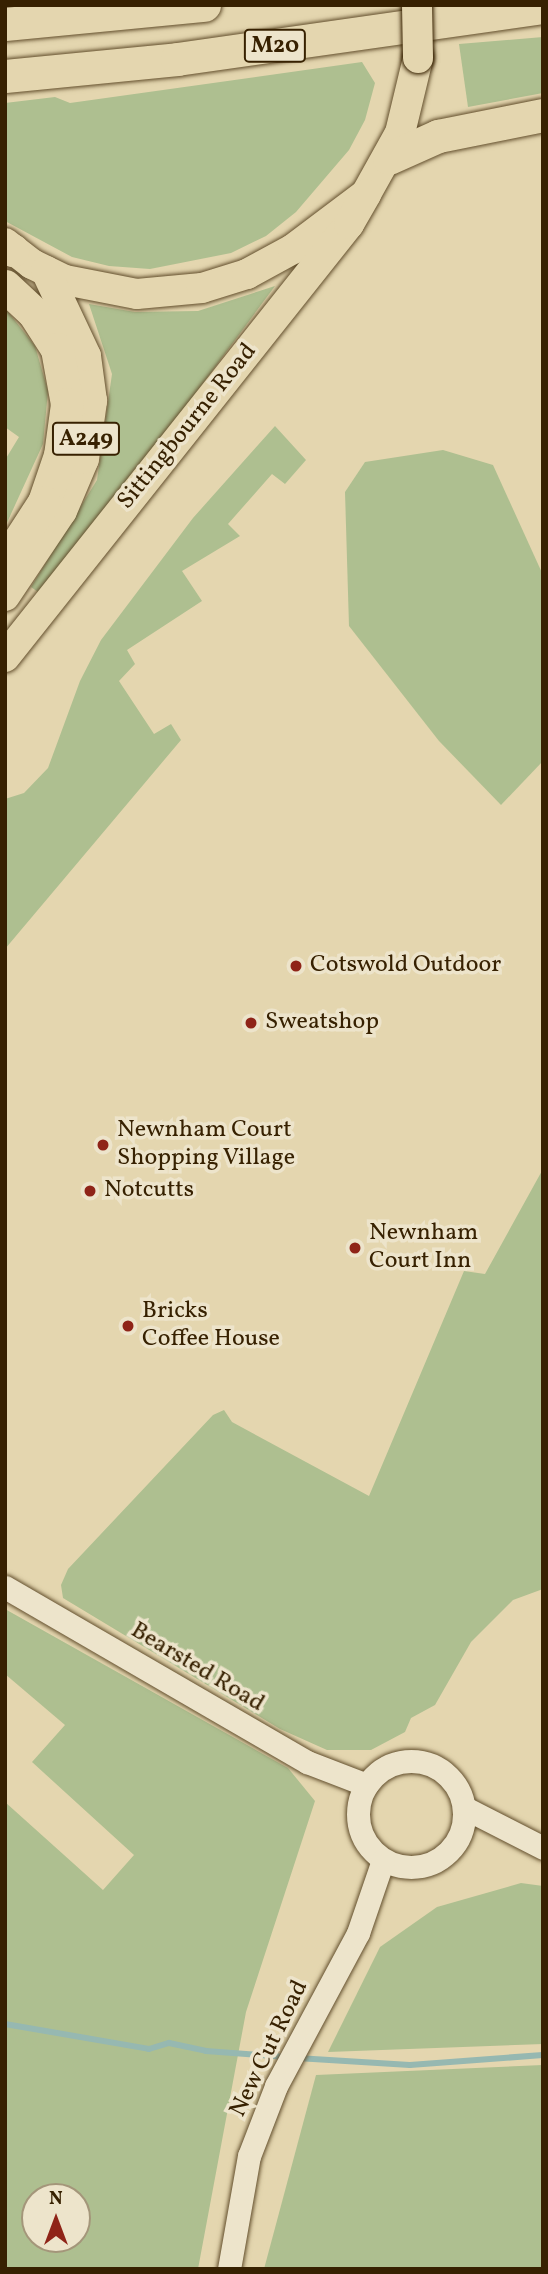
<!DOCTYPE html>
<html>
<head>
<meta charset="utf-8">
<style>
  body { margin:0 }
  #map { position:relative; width:548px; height:2274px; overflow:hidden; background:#e4d6af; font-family:Vollkorn,serif }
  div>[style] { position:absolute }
  .green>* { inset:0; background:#aebf90 }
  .stream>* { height:6px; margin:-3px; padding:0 3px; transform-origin:3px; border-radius:3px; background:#96b8b1 }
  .roads { filter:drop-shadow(0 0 2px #624e2c) drop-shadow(0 0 2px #624e2c) }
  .tertiary>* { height:23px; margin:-11.5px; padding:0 11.5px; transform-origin:11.5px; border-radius:11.5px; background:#ede4cb }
  .tertiary>.ring { margin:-11.5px; padding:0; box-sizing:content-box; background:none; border:23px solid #ede4cb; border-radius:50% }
  .trunk>* { height:30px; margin:-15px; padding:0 15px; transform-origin:15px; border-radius:15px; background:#e4d6af }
  .motorway>* { height:33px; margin:-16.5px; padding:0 16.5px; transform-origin:16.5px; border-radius:16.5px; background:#e4d6af }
  .bridges { filter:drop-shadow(0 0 2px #372101) drop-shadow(0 0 2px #372101) }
  .trunk-bridge>* { height:30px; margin:-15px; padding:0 15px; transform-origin:15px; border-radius:15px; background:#e4d6af }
  .dots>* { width:19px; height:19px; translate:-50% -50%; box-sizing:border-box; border:4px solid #ede4cb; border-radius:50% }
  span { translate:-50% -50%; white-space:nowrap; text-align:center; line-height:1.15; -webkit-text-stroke:7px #ede4cb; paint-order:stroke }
  .shield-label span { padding:2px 5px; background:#ede4cb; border:2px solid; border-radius:5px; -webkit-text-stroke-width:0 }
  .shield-label { font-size:23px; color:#372101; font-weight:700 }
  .street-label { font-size:24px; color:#372101 }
  .poi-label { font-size:24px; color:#372101 }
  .left { translate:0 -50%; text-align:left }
  .frame { position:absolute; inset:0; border:7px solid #372101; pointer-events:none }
  .north { position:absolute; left:21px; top:2183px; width:70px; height:70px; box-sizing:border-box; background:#ede4cb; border:2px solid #a4967a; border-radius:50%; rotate:0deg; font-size:19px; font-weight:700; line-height:28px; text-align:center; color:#372101 }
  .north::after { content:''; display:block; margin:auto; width:24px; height:32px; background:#8f2418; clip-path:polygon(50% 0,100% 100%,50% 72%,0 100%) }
</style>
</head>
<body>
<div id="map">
  <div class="green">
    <div style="clip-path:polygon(543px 37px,543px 93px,468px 107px,459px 44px)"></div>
    <div style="clip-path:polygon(362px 62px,375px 83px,365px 120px,349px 150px,296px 212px,266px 236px,231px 253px,150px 269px,109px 266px,72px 257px,5px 221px,5px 103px,55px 97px,70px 103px)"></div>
    <div style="clip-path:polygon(275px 286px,161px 440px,38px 592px,31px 587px,97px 480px,112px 374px,89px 304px,135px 312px,198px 311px)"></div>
    <div style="clip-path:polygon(5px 308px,35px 346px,48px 391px,43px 444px,5px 527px,5px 460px,19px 437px,5px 427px)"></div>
    <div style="clip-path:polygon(275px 426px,306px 460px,285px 484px,272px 474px,228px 524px,240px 536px,182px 571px,202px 601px,127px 650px,135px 664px,119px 681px,154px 734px,171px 724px,181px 740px,5px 949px,5px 799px,24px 793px,48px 768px,80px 681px,101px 640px,193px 518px)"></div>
    <div style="clip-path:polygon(443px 450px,493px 465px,543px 575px,543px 761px,501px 805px,439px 741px,349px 626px,345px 492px,365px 462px)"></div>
    <div style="clip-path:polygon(543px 1169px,543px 1589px,513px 1600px,471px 1642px,435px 1705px,411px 1718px,405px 1732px,371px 1750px,327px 1750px,280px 1729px,63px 1598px,61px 1585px,68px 1569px,213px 1415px,224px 1410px,232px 1422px,369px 1496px,464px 1271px,485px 1274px)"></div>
    <div style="clip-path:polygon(evenodd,5px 1609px,288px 1768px,315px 1801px,246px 2012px,198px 2269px,5px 2269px,5px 1802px,103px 1890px,134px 1855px,32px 1762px,65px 1725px,5px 1674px,5px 1609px,35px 2197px,77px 2197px,77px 2239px,35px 2239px,35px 2197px)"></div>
    <div style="clip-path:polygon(521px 1883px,543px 1886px,543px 2044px,328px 2052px,380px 1947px,437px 1907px)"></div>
    <div style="clip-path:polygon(543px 2065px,543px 2269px,264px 2269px,316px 2075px)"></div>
  </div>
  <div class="stream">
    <div style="left:5px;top:2024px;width:146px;rotate:9.8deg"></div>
    <div style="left:149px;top:2049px;width:21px;rotate:-17deg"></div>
    <div style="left:169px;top:2043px;width:38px;rotate:12deg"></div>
    <div style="left:206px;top:2051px;width:80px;rotate:4.3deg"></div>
    <div style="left:297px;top:2058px;width:113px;rotate:3.5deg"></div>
    <div style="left:410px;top:2065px;width:133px;rotate:-4.3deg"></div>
  </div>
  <div class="roads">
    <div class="tertiary">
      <div style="left:5px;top:1587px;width:349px;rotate:30.1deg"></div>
      <div style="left:307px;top:1762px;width:64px;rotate:21deg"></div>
      <div class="ring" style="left:358px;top:1761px;width:83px;height:83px"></div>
      <div style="left:465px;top:1808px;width:88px;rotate:27.1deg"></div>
      <div style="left:229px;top:2269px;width:115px;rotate:-80deg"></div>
      <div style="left:249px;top:2156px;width:75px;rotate:-68.9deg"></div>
      <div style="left:276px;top:2086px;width:174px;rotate:-61.8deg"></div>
      <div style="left:358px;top:1933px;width:77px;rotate:-71.1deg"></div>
    </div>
    <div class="trunk">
      <div style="left:5px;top:243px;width:34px;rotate:38deg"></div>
      <div style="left:32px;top:264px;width:37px;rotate:26deg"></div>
      <div style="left:65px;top:280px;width:73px;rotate:11deg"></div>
      <div style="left:137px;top:294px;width:65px;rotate:-5.3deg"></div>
      <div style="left:202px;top:288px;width:47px;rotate:-17.3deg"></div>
      <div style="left:247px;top:274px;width:52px;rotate:-28.5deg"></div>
      <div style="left:293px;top:249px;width:91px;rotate:-37deg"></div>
      <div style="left:366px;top:194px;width:70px;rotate:-60.9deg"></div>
      <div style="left:400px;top:133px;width:77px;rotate:-76.5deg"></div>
      <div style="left:5px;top:596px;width:102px;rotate:-56.2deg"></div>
      <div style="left:62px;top:511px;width:56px;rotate:-67.1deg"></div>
      <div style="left:84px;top:459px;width:59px;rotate:-82.1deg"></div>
      <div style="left:92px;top:401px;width:45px;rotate:-97.6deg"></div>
      <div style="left:86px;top:356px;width:94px;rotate:-115.2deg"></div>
      <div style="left:5px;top:657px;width:553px;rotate:-51.53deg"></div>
      <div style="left:349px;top:224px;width:34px;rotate:-60deg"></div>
    </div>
    <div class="motorway">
      <div style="left:5px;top:24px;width:200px;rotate:-5.5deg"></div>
      <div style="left:5px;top:76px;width:173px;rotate:-5.6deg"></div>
      <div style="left:177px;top:59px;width:370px;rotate:-8.1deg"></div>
      <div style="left:389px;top:158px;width:54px;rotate:-24.2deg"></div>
      <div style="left:438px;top:136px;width:107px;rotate:-11.3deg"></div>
      <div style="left:5px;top:247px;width:8px;rotate:23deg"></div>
      <div style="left:5px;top:286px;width:40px;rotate:43deg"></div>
      <div style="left:34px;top:313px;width:43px;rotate:57.4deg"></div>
      <div style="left:57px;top:349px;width:56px;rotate:79.7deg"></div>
      <div style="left:67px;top:404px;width:51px;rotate:97.8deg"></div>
      <div style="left:60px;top:455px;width:50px;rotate:108.8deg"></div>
      <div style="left:44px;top:502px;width:72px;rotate:123deg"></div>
    </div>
  </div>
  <div class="bridges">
    <div class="trunk-bridge">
      <div style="left:417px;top:5px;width:53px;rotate:88.9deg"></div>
    </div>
  </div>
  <div class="dots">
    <div style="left:296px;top:966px;background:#8f2418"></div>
    <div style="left:251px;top:1023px;background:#8f2418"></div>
    <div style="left:103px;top:1145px;background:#8f2418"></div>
    <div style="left:90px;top:1191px;background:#8f2418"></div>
    <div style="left:355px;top:1248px;background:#8f2418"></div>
    <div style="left:128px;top:1326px;background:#8f2418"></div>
  </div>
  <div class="shield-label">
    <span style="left:275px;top:46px">M20</span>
    <span style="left:86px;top:439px">A249</span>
  </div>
  <div class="street-label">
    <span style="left:188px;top:427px;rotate:-51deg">Sittingbourne Road</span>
    <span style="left:197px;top:1668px;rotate:31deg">Bearsted Road</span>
    <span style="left:270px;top:2049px;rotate:-64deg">New Cut Road</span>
  </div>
  <div class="poi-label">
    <span class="left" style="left:310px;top:966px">Cotswold Outdoor</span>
    <span class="left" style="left:265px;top:1023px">Sweatshop</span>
    <span class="left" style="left:117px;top:1145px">Newnham Court<br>Shopping Village</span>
    <span class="left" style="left:104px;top:1191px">Notcutts</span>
    <span class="left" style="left:369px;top:1248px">Newnham<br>Court Inn</span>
    <span class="left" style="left:142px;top:1326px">Bricks<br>Coffee House</span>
  </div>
  <div class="frame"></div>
  <div class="north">N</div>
</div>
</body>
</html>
